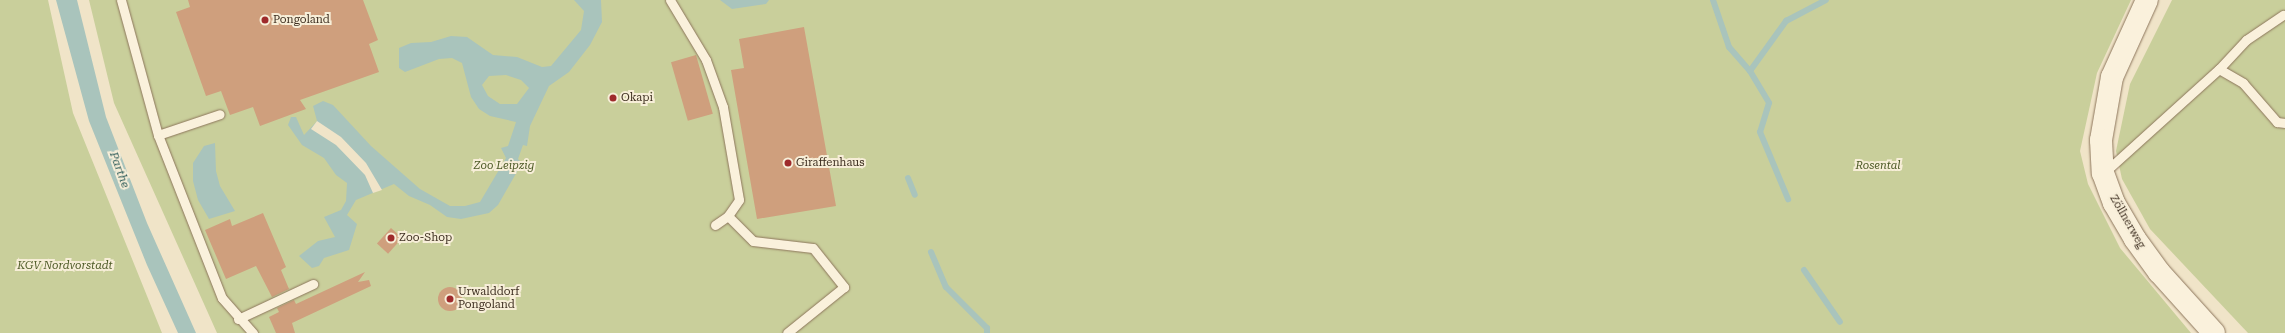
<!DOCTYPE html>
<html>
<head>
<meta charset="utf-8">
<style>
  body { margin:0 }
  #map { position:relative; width:2285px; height:333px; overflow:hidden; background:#f0e4c8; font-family:"Roboto Serif",serif }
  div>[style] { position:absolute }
  .green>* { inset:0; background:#c9cf9b }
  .water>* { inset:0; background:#a9c4bc }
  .pier>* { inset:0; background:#f0e4c8 }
  .stream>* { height:6px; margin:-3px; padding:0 3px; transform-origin:3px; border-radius:3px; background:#a9c4bc }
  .building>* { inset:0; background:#cf9f7d; transform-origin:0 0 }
  .round { border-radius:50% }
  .roads { filter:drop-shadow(0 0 1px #8d765c) drop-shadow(0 0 1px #8d765c) }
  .service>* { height:9px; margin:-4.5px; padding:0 4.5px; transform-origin:4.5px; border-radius:4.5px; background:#faf1dc }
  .secondary>* { height:22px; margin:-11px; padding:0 11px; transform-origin:11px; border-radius:11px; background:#faf1dc }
  .dots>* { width:11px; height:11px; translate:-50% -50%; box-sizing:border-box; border:2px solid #f7eed8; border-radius:50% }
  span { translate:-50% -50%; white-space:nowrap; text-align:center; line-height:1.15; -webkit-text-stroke:4px #f7eed8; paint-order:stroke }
  .poi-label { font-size:11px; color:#3d2e20 }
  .left { translate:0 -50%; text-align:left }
  .park-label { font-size:11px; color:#4d5a26; font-style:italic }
  .street-label { font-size:11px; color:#3d2e20 }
  .water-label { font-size:12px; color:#2f5d5a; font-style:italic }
</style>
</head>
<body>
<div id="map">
  <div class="green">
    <div style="clip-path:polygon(0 0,48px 0,73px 113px,162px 333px,0 333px)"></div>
    <div style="clip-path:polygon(89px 0,2131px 0,2097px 73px,2080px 151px,2088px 184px,2120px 248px,2191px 333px,217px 333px,114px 103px)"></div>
    <div style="clip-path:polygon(2172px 0,2285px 0,2285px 333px,2248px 333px,2150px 229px,2122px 179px,2116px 151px,2130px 84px)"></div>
  </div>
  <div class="water">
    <div style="clip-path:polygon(56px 0,77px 0,106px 117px,147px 223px,196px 333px,178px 333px,147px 265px,89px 121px)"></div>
    <div style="clip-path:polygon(evenodd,574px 0,601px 0,602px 22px,590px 45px,569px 72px,549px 86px,530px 126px,527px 146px,523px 145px,518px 159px,522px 163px,498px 205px,489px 213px,461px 219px,447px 217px,430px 205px,409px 196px,394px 184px,356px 200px,347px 215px,357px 224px,349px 250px,324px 258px,319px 266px,312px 268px,299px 256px,318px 241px,335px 237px,324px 217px,341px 210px,346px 201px,347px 183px,336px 175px,324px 158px,302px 145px,288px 125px,291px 117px,296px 117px,304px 135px,317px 121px,313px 106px,323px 101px,333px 105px,371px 146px,420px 189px,450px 206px,465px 206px,480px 202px,506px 158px,501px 148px,508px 146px,516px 122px,490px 116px,479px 109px,471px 97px,462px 63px,452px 58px,439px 59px,405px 72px,399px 68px,399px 48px,411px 43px,431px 42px,451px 36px,467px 37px,493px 55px,517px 57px,542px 67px,551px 66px,581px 30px,584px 11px,574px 0,506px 75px,521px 80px,529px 88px,517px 104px,500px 104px,488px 96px,482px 85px,489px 76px,506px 75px)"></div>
    <div style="clip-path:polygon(720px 0,769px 0,766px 4px,732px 9px)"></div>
    <div style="clip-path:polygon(215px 143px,216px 171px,220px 186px,235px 211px,209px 219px,198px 200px,193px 181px,193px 163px,204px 146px)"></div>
  </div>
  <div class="pier">
    <div style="clip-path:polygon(317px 121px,341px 137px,366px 163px,382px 190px,373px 193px,365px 175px,336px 145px,311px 129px)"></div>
  </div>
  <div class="stream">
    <div style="left:1713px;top:0;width:50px;rotate:71.2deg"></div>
    <div style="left:1729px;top:47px;width:32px;rotate:49deg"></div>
    <div style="left:1750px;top:71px;width:37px;rotate:59deg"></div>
    <div style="left:1769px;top:103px;width:30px;rotate:107deg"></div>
    <div style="left:1760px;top:132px;width:73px;rotate:67.3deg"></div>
    <div style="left:1750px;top:71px;width:62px;rotate:-54.2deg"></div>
    <div style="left:1786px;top:21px;width:45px;rotate:-27.7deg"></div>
    <div style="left:908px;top:178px;width:18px;rotate:68deg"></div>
    <div style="left:931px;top:252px;width:38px;rotate:67deg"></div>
    <div style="left:946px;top:287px;width:58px;rotate:45deg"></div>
    <div style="left:987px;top:328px;width:5px;rotate:90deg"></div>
    <div style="left:1804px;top:270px;width:63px;rotate:55.3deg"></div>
  </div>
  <div class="building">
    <div style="clip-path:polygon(188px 0,363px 0,378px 40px,369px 44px,379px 72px,300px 100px,306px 109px,260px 126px,253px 107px,230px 115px,221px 91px,206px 96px,176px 12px,190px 7px)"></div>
    <div style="clip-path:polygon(804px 27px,836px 206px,757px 219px,731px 70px,744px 68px,739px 39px)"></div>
    <div style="left:696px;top:55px;width:61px;height:26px;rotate:74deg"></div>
    <div style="clip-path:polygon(263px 213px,286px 267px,281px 270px,289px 289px,272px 297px,256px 266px,226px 279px,205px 230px,230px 219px,232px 226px)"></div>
    <div style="left:391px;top:228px;width:15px;height:21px;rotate:42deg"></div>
    <div style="clip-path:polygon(365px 272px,358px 282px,369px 280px,371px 286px,292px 323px,295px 333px,276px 333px,269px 317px,279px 312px,277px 308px,294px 300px,296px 304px)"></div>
    <div class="round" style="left:438px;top:287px;width:24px;height:24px"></div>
  </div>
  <div class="roads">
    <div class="service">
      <div style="left:121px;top:0;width:140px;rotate:74.7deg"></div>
      <div style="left:158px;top:135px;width:175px;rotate:68.6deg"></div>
      <div style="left:222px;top:298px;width:47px;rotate:48.5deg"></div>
      <div style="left:670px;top:0;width:70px;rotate:59deg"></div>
      <div style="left:706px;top:60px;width:50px;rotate:70.1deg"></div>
      <div style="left:723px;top:107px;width:94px;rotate:80.2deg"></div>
      <div style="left:739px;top:200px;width:19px;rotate:125deg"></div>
      <div style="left:728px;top:216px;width:35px;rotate:45deg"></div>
      <div style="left:753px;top:241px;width:60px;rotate:6.7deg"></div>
      <div style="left:813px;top:248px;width:50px;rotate:51.5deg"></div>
      <div style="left:844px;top:287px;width:73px;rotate:141.1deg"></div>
      <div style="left:2219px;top:69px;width:40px;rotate:-47deg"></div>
      <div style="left:2246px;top:40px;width:45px;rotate:-34deg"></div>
      <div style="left:158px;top:135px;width:65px;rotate:-18.7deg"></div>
      <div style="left:2106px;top:171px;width:152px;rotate:-42.1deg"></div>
      <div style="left:2219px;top:69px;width:28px;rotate:30deg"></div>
      <div style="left:2243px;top:83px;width:52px;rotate:48.9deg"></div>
      <div style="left:2277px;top:122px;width:8px;rotate:7deg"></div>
      <div style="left:715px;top:225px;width:16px;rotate:-35deg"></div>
      <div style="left:238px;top:319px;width:83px;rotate:-25deg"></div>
    </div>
    <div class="secondary">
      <div style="left:2147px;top:0;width:85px;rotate:114.4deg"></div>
      <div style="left:2112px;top:77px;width:64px;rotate:99.9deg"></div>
      <div style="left:2101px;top:140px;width:33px;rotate:87deg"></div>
      <div style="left:2103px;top:173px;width:32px;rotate:70deg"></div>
      <div style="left:2114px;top:203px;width:42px;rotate:59.7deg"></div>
      <div style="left:2135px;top:239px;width:41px;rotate:54deg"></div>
      <div style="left:2159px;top:272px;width:82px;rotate:48deg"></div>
    </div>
  </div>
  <div class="dots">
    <div style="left:265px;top:20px;background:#9e2a2b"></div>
    <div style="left:613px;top:98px;background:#9e2a2b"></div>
    <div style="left:788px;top:163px;background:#9e2a2b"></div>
    <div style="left:391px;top:238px;background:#9e2a2b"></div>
    <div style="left:450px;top:299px;background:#9e2a2b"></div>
  </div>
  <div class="poi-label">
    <span class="left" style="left:273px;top:20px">Pongoland</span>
    <span class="left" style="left:621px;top:98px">Okapi</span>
    <span class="left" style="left:796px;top:163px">Giraffenhaus</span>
    <span class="left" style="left:399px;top:238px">Zoo-Shop</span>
    <span class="left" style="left:458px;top:299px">Urwalddorf<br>Pongoland</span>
  </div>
  <div class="park-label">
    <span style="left:504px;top:166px">Zoo Leipzig</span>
    <span style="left:1878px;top:166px">Rosental</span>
    <span style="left:65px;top:266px">KGV Nordvorstadt</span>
  </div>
  <div class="street-label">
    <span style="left:2127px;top:222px;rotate:60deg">Zöllnerweg</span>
  </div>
  <div class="water-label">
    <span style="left:119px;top:170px;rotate:70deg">Parthe</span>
  </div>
</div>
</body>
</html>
